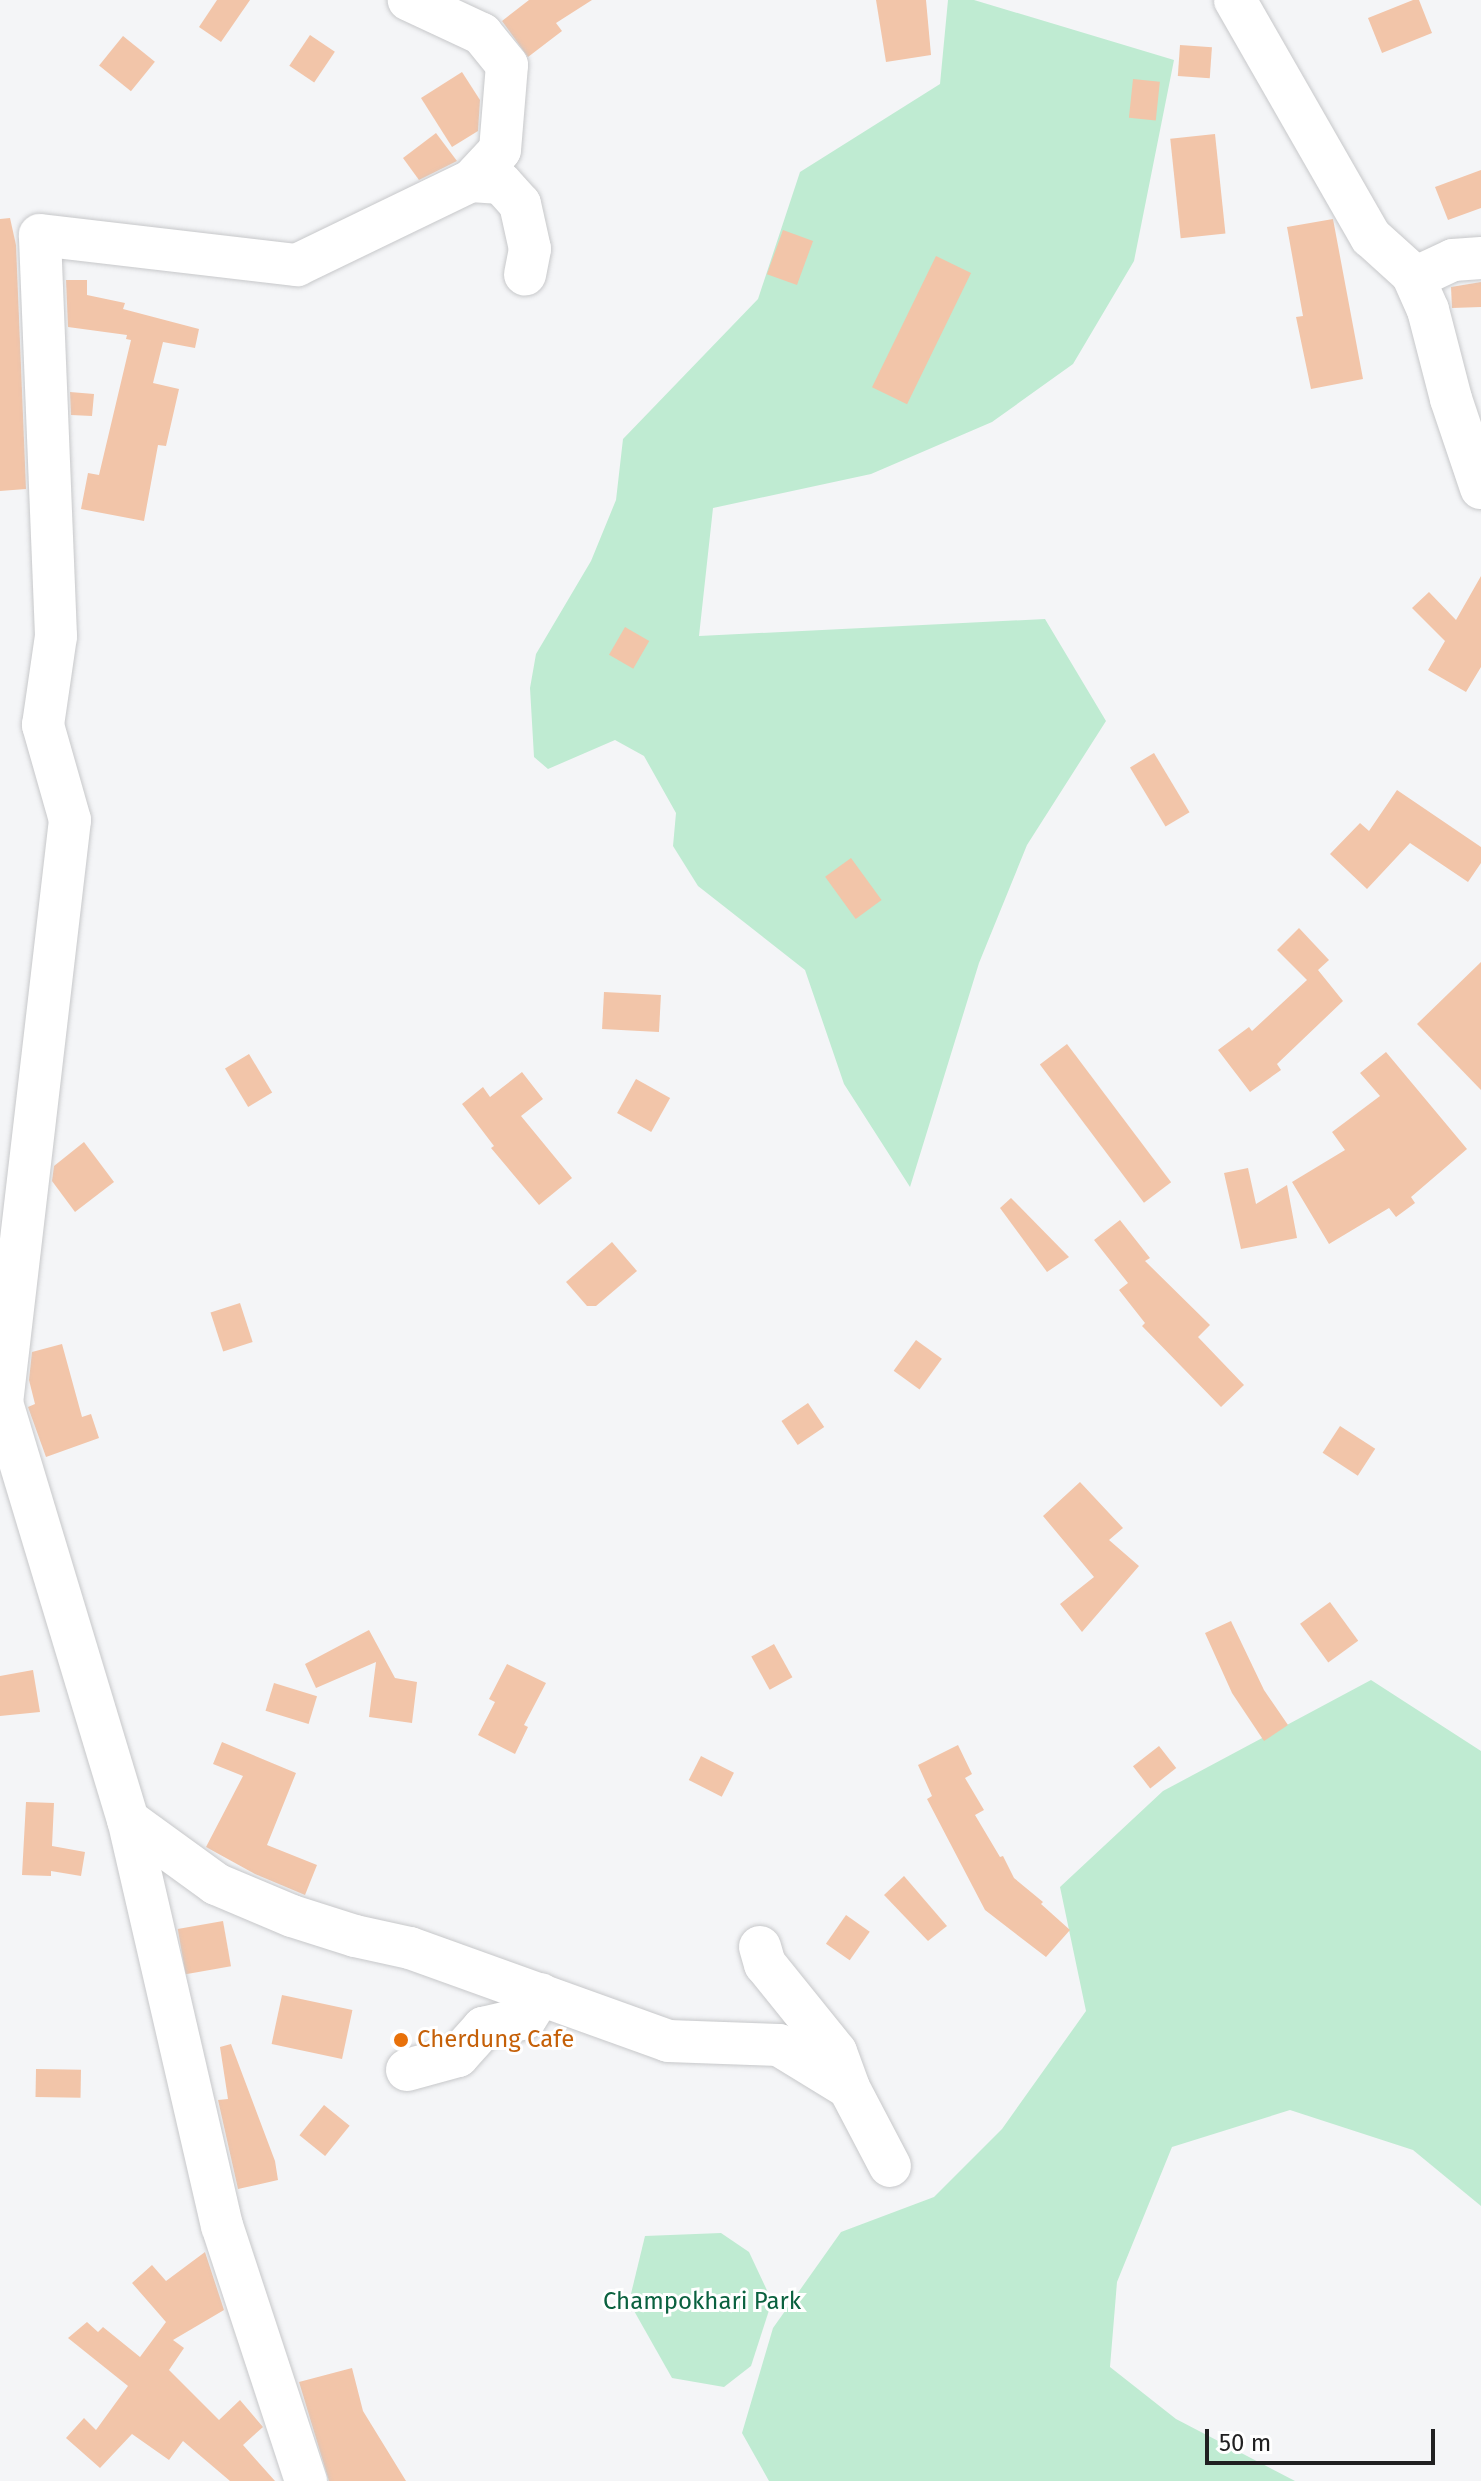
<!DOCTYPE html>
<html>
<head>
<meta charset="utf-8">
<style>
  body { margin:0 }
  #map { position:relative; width:1481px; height:2481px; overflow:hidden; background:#f4f5f7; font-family:"Fira Sans",sans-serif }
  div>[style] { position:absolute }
  .green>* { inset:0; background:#bfebd2 }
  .building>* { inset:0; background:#f2c5a9; transform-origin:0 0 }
  .roads { filter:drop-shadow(0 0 2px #c7c8ca) drop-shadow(0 0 2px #c7c8ca) }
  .minor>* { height:42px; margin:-21px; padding:0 21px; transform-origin:21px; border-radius:21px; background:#fff }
  .dots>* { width:22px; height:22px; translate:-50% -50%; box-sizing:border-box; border:4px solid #fff; border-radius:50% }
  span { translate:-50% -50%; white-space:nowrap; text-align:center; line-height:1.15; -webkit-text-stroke:6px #fff; paint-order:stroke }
  .food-label { font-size:24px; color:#c56008 }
  .left { translate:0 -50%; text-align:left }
  .park-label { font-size:24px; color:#0a613f }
  .scale { position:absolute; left:1205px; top:2429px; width:230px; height:36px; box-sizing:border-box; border:4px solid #202021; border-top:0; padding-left:10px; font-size:24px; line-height:28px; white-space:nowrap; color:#202021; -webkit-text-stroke:6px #fff; paint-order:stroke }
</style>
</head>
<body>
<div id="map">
  <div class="green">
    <div style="clip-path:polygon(948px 0,974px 0,1174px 60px,1134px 261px,1073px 364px,992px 422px,871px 474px,713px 508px,699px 636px,1045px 619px,1106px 721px,1027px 845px,979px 963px,910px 1187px,844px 1084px,805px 970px,698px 886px,673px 846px,676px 813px,644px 756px,615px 740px,548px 769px,534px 757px,530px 688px,536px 654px,591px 561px,616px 500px,623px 439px,758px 299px,800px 172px,940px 84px)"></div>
    <div style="clip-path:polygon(1371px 1680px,1481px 1751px,1481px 2206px,1413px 2150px,1290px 2110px,1172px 2147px,1117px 2282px,1110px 2367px,1176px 2419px,1295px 2481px,769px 2481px,742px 2433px,773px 2328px,841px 2232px,934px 2197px,1002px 2129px,1086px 2011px,1060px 1887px,1163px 1791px)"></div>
    <div style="clip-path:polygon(721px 2233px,749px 2252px,772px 2301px,751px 2366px,724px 2387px,672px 2378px,629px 2302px,645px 2236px)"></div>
  </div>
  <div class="building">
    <div style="clip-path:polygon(217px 0,250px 0,221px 42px,199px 27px)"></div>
    <div style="clip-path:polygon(529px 0,592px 0,556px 23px,562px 31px,528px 57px,502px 21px)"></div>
    <div style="clip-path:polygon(876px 0,926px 0,931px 55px,886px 62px)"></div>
    <div style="clip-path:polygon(1413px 0,1419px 0,1432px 33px,1382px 53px,1368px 18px)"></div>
    <div style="left:310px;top:35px;width:30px;height:37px;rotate:34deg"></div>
    <div style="left:123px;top:36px;width:41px;height:38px;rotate:39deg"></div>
    <div style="left:1180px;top:45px;width:32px;height:31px;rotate:4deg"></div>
    <div style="clip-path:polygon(462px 72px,480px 100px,478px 131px,452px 147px,421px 98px)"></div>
    <div style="left:1133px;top:79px;width:27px;height:39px;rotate:6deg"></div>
    <div style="clip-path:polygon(436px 133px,457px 161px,419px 180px,403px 158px)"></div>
    <div style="left:1215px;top:134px;width:100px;height:45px;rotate:84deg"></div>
    <div style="clip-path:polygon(1481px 170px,1481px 208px,1448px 220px,1435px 187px)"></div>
    <div style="clip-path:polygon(10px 218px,16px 245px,26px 489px,0 491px,0 219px)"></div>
    <div style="clip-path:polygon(1333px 219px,1363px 379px,1311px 389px,1296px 317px,1303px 316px,1287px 227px)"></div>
    <div style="left:783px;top:230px;width:32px;height:47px;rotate:20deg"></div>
    <div style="left:936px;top:256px;width:39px;height:146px;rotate:26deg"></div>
    <div style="clip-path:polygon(66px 280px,87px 280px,87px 295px,125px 303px,123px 309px,199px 329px,195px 348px,163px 342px,153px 383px,179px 389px,166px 446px,158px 445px,144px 521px,81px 509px,88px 473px,99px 475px,131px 340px,126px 339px,127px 335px,68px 327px)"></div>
    <div style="clip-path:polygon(1481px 282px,1481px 307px,1452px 308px,1451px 287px)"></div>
    <div style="clip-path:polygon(70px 392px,94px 394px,92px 416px,71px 415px)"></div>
    <div style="clip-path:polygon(1481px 576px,1481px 667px,1466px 692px,1428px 670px,1445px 641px,1412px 608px,1429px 592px,1456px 620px)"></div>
    <div style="left:625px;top:627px;width:28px;height:32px;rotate:30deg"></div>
    <div style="left:1154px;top:753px;width:69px;height:28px;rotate:59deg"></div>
    <div style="clip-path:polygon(1397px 790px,1481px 847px,1481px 863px,1468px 882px,1410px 843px,1367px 889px,1330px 854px,1360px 823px,1369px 831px)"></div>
    <div style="left:851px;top:858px;width:52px;height:32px;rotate:54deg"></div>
    <div style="clip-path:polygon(1299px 928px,1329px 960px,1318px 970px,1343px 1001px,1277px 1064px,1281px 1070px,1250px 1092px,1218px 1050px,1249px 1027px,1252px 1031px,1307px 980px,1277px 950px)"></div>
    <div style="clip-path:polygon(1481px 962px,1481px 1090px,1417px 1024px)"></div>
    <div style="left:604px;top:992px;width:57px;height:37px;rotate:3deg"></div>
    <div style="left:1067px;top:1044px;width:173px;height:34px;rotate:53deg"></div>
    <div style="clip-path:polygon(1386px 1052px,1467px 1149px,1411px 1197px,1415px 1203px,1396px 1217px,1389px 1208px,1329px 1244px,1292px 1182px,1345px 1150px,1332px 1132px,1380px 1096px,1360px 1073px)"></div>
    <div style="left:249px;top:1054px;width:45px;height:28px;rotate:59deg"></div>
    <div style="clip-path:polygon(522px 1072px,543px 1099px,521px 1116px,572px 1178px,539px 1205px,491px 1148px,494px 1146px,462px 1104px,483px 1087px,490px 1097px)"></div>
    <div style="left:636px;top:1079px;width:39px;height:39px;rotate:29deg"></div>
    <div style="clip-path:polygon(84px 1142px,114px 1182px,75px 1212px,52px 1181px,54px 1166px)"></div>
    <div style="clip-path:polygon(1248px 1168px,1256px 1204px,1287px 1185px,1297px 1238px,1241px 1249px,1224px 1173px)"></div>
    <div style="clip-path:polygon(1011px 1198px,1069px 1257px,1047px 1272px,1000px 1208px)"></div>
    <div style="clip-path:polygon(1120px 1220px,1150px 1258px,1145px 1261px,1210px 1325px,1198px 1337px,1244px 1385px,1221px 1407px,1142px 1326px,1145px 1323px,1119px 1290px,1128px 1283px,1094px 1240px)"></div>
    <div style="clip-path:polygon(612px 1242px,637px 1271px,596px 1306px,587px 1306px,566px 1282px)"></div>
    <div style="left:240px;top:1303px;width:41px;height:31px;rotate:72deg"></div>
    <div style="left:916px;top:1340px;width:32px;height:38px;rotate:36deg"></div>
    <div style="clip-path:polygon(62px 1344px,82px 1417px,91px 1414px,99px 1438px,46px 1457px,28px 1407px,35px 1404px,29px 1380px,32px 1352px)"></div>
    <div style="left:808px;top:1403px;width:29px;height:32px;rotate:56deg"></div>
    <div style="left:1340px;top:1426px;width:42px;height:32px;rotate:33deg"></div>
    <div style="clip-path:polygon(1080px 1482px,1123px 1528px,1109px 1540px,1139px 1566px,1082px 1632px,1060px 1604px,1094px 1577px,1043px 1516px)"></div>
    <div style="left:1330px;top:1602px;width:48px;height:37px;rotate:54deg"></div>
    <div style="clip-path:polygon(1231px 1621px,1264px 1690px,1288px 1725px,1264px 1741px,1232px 1693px,1205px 1633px)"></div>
    <div style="clip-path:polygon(369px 1630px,395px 1678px,417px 1682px,412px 1723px,369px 1717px,376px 1662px,316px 1688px,305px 1664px)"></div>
    <div style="left:774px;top:1644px;width:38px;height:26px;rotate:61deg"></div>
    <div style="clip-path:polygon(507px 1664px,546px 1683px,524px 1725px,528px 1727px,515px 1754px,478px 1735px,495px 1702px,489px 1699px)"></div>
    <div style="clip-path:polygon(33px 1670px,40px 1712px,0 1716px,0 1676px)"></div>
    <div style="left:274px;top:1683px;width:45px;height:29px;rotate:17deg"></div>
    <div style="clip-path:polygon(222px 1742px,296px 1773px,267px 1845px,317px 1865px,305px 1895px,255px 1874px,206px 1847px,243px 1776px,213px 1764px)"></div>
    <div style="clip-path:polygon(958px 1745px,972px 1774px,965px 1778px,984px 1810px,975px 1815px,1000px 1857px,1003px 1856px,1014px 1878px,1043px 1902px,1041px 1904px,1070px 1930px,1046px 1957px,985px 1910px,927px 1799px,932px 1796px,918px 1765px)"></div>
    <div style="left:1159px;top:1746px;width:28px;height:33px;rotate:52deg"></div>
    <div style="left:701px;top:1756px;width:37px;height:27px;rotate:27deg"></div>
    <div style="clip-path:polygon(26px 1802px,54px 1803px,52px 1846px,85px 1852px,81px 1876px,51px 1871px,51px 1876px,22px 1875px)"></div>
    <div style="clip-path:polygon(904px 1876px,947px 1926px,928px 1941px,884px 1895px)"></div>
    <div style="left:846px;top:1915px;width:29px;height:35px;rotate:35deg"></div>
    <div style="left:223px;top:1921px;width:46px;height:46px;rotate:80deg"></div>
    <div style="left:282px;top:1995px;width:72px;height:50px;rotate:12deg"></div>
    <div style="clip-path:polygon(231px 2044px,275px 2161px,278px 2180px,238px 2189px,218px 2100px,228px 2099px,220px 2047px)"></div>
    <div style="left:36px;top:2069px;width:45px;height:28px;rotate:1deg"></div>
    <div style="left:324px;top:2105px;width:33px;height:39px;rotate:39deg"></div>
    <div style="clip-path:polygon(205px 2252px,224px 2310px,173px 2340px,184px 2348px,169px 2370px,219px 2420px,240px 2400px,263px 2427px,243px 2445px,275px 2481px,230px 2481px,183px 2441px,169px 2460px,132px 2434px,100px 2468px,66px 2438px,84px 2418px,96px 2430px,128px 2386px,68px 2338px,87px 2322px,98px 2332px,103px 2327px,140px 2357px,166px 2322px,132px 2283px,152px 2265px,166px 2281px)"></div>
    <div style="clip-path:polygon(352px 2368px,363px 2411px,406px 2481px,329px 2481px,299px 2382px)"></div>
  </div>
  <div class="roads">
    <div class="minor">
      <div style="left:1235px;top:0;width:273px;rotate:60.2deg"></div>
      <div style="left:1371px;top:237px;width:55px;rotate:42.1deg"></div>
      <div style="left:1412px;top:274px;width:39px;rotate:66deg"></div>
      <div style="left:1428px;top:310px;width:92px;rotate:75.5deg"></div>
      <div style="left:1451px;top:399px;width:94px;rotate:71.4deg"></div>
      <div style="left:471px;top:181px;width:30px;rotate:4deg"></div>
      <div style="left:501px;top:183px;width:28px;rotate:48deg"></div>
      <div style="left:520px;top:204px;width:46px;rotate:77.5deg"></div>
      <div style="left:530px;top:249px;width:26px;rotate:101deg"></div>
      <div style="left:1412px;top:274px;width:11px"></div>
      <div style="left:1423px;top:274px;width:33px;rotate:-25deg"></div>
      <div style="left:1453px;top:260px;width:28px;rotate:-4deg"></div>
      <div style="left:128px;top:1820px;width:109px;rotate:36deg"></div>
      <div style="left:216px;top:1884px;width:82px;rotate:22.8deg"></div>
      <div style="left:292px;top:1916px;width:66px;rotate:17.6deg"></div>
      <div style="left:355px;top:1936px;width:56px;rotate:12.3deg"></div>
      <div style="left:410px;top:1948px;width:274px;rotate:19.8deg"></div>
      <div style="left:668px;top:2041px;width:111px;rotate:2.1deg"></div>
      <div style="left:779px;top:2045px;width:82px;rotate:31.6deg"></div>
      <div style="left:849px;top:2088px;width:88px;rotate:62.3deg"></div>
      <div style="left:760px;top:1947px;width:18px;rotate:74deg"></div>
      <div style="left:765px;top:1964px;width:113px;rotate:51.1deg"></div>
      <div style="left:836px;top:2052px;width:37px;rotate:70deg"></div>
      <div style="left:407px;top:2070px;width:53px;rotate:-15.4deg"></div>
      <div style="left:458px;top:2056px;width:38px;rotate:-48deg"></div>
      <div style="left:483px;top:2028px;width:44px;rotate:-13.1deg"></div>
      <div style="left:526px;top:2018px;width:28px;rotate:-58deg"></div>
      <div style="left:306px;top:2481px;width:268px;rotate:-108.2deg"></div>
      <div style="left:222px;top:2226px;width:417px;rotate:-103deg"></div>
      <div style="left:128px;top:1820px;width:436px;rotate:-106.8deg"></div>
      <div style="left:2px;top:1403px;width:587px;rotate:-83.35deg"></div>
      <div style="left:70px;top:820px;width:99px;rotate:-105.9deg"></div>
      <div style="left:43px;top:725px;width:90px;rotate:-81.7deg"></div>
      <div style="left:56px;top:636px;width:401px;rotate:-92.3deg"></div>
      <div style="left:40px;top:235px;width:259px;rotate:6.7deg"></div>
      <div style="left:297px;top:265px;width:193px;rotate:-25.8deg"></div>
      <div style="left:471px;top:181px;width:42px;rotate:-46.9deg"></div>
      <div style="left:500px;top:150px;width:85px;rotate:-85.3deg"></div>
      <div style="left:507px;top:65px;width:40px;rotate:-129deg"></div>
      <div style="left:482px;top:34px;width:81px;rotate:-155deg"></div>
    </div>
  </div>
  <div class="dots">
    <div style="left:401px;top:2040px;background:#e8710a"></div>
  </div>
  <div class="food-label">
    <span class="left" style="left:417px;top:2040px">Cherdung Cafe</span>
  </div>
  <div class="park-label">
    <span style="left:702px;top:2302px">Champokhari Park</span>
  </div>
  <div class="scale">50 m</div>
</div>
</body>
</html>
